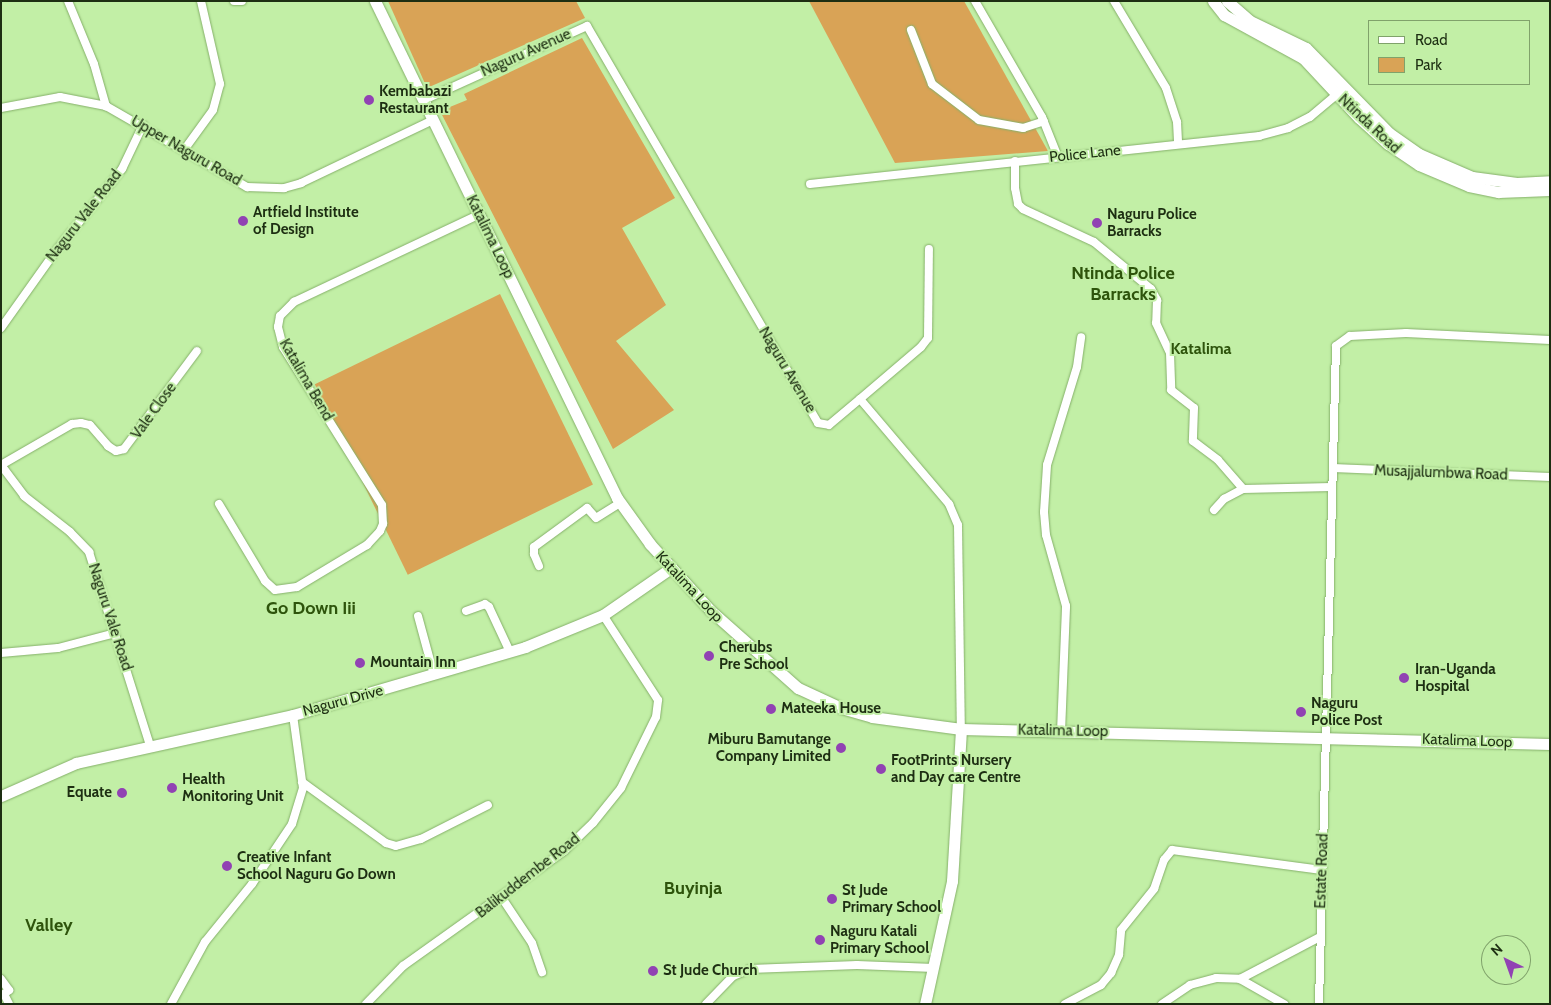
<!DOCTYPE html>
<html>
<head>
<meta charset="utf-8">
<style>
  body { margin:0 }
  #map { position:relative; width:1551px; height:1005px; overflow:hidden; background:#c2efa6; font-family:Cabin,sans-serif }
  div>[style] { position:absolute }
  .green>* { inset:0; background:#d9a356; transform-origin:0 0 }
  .roads { filter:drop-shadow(0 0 1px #85b06a) drop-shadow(0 0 1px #85b06a) }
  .street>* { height:8px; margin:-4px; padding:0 4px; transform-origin:4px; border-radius:4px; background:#fff }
  .secondary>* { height:11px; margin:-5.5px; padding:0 5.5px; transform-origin:5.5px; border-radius:5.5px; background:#fff }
  .dots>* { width:14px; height:14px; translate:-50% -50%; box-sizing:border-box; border:2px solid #c2efa6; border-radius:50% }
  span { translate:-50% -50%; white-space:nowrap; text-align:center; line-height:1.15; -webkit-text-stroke:4px #c2efa6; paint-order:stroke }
  .street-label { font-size:15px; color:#1d2e12 }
  .poi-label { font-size:15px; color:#1d2e12; font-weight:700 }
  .left { translate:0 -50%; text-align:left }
  .right { translate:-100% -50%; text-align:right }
  .neighbourhood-label { font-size:16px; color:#2e540c; font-weight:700 }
  .quarter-label { font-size:18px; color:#2e540c; font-weight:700 }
  .frame { position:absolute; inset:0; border:2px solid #1d2e12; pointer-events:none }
  .legend { position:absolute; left:1368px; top:20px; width:162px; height:65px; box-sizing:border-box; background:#c2efa6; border:1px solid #80a26b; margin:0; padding:6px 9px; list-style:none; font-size:15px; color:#1d2e12 }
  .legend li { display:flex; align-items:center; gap:10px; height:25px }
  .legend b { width:25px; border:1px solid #80a26b }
  .north { position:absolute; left:1481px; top:935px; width:50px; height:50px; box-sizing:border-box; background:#c2efa6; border:1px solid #80a26b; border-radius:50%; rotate:318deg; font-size:14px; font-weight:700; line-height:20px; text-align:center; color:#1d2e12 }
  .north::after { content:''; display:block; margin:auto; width:18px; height:22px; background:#9142b3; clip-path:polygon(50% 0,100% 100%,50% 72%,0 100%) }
</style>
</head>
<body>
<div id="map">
  <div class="green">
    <div style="clip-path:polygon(388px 1px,576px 1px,585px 18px,427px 88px)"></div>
    <div style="clip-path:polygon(809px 1px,964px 1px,1048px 151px,895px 163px)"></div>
    <div style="clip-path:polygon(582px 38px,675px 198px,622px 228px,666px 305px,616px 341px,674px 410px,613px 449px,440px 111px,467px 100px,464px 94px)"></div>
    <div style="left:500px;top:294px;width:212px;height:206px;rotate:64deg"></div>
  </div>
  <div class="roads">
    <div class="street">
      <div style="left:68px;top:1px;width:68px;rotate:67.6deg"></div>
      <div style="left:94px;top:64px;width:44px;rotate:74.1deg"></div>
      <div style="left:234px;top:1px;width:8px"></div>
      <div style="left:975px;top:1px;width:134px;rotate:60deg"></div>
      <div style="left:1042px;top:117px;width:43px;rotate:68.2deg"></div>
      <div style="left:1114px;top:1px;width:101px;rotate:59.1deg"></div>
      <div style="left:1166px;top:88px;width:36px;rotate:72deg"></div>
      <div style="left:1177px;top:122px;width:22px;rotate:87deg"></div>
      <div style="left:911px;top:30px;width:58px;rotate:68.7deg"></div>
      <div style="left:932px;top:84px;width:59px;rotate:37.5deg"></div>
      <div style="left:979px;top:120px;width:45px;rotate:10.3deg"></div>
      <div style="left:1023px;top:128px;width:22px;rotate:-18deg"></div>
      <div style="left:424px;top:100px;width:179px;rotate:-24.4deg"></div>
      <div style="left:587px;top:26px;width:459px;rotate:59.8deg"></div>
      <div style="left:818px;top:423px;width:11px;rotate:10deg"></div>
      <div style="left:829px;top:425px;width:40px;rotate:-40deg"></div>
      <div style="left:860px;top:399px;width:138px;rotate:49.7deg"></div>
      <div style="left:949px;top:504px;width:23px;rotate:67deg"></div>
      <div style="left:958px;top:525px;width:204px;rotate:89.2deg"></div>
      <div style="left:1px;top:108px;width:60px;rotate:-10.6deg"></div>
      <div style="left:60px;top:97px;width:47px;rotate:11.1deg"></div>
      <div style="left:106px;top:106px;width:163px;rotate:29.9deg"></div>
      <div style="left:247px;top:187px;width:37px;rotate:2deg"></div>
      <div style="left:284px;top:188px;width:18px;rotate:-16deg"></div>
      <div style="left:301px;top:183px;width:146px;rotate:-25.5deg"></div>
      <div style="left:184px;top:150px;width:49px;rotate:-54.1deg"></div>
      <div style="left:213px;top:110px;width:27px;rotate:-75deg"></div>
      <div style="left:220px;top:84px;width:85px;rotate:-102.9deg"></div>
      <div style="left:1015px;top:161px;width:27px;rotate:90deg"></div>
      <div style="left:1015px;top:188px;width:16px;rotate:79deg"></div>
      <div style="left:1018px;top:204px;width:7px;rotate:45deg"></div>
      <div style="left:1023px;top:209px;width:78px;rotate:24.9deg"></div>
      <div style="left:1094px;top:242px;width:74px;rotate:39.5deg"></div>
      <div style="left:1151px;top:289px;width:13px;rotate:61deg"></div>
      <div style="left:1157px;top:300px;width:23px;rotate:92deg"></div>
      <div style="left:1156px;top:323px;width:33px;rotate:65deg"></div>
      <div style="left:1170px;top:353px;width:37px;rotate:88deg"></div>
      <div style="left:1171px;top:390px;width:29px;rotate:38deg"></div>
      <div style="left:1194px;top:408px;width:33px;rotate:92deg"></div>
      <div style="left:1193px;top:441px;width:31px;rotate:37deg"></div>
      <div style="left:1218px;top:460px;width:38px;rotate:49deg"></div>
      <div style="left:810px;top:184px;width:452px;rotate:-6.1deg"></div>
      <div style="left:1259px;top:136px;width:30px;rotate:-15deg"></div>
      <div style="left:1288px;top:128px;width:25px;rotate:-27deg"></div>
      <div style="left:1310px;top:117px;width:39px;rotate:-40deg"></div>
      <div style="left:1px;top:328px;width:93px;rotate:-54.6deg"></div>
      <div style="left:55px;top:252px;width:107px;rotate:-51.1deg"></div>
      <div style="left:122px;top:169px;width:49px;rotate:-64.5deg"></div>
      <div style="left:860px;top:399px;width:80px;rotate:-40.4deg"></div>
      <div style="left:921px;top:347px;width:11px;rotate:-52deg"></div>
      <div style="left:928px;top:338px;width:89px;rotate:-89.4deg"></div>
      <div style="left:1px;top:465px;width:39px;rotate:53deg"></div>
      <div style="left:24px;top:496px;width:58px;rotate:38deg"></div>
      <div style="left:70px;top:532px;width:28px;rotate:46deg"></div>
      <div style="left:89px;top:552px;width:202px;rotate:72.5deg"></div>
      <div style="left:1px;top:465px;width:82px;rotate:-30deg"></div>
      <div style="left:72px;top:424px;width:9px;rotate:-6deg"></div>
      <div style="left:81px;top:423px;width:9px;rotate:13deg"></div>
      <div style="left:90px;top:425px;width:28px;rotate:49deg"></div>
      <div style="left:108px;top:446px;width:9px;rotate:32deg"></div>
      <div style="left:116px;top:451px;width:8px;rotate:-14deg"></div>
      <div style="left:124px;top:449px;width:122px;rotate:-53.3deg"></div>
      <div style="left:1333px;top:468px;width:217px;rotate:2.4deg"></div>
      <div style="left:219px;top:504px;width:90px;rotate:59.1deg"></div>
      <div style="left:265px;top:581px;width:13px;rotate:42deg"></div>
      <div style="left:275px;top:590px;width:22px;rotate:-8deg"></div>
      <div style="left:297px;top:587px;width:82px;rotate:-31deg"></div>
      <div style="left:367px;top:545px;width:19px;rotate:-47deg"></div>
      <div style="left:380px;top:531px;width:8px;rotate:-67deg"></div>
      <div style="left:383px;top:524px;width:19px;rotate:-93deg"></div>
      <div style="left:382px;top:505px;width:186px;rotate:-122.1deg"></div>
      <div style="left:283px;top:347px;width:21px;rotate:-104deg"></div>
      <div style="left:278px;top:327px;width:11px;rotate:-80deg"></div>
      <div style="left:280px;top:316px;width:20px;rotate:-45deg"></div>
      <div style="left:294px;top:302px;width:204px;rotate:-25.3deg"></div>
      <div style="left:1214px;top:510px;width:15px;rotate:-48deg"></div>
      <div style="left:1224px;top:499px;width:21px;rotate:-28deg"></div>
      <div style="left:1243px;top:489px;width:89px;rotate:-1.3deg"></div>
      <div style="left:539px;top:566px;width:13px;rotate:-113deg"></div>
      <div style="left:534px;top:554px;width:7px;rotate:-90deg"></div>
      <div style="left:534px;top:547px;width:66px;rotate:-36.3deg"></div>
      <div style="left:587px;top:508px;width:13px;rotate:48deg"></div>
      <div style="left:596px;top:518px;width:28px;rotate:-32deg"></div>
      <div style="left:466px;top:611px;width:20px;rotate:-20deg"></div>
      <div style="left:485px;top:604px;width:5px;rotate:37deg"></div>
      <div style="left:489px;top:607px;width:50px;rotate:65deg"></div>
      <div style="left:418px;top:616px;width:61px;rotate:74.8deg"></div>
      <div style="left:1px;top:653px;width:57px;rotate:-5deg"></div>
      <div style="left:58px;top:648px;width:59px;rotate:-14.7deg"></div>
      <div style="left:1061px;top:732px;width:126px;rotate:-87.7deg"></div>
      <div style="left:1066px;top:606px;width:74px;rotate:-105.7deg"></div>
      <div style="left:1046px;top:535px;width:23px;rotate:-95deg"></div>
      <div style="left:1044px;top:512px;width:47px;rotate:-86.3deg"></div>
      <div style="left:1047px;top:465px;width:102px;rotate:-73deg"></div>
      <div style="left:1077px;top:367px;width:30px;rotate:-82deg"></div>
      <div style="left:302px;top:782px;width:104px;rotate:36deg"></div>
      <div style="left:386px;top:843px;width:10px;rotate:17deg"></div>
      <div style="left:396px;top:846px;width:26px;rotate:-16deg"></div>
      <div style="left:421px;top:839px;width:75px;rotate:-26.9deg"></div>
      <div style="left:502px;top:898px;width:54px;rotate:56.3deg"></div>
      <div style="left:532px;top:943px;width:31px;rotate:71deg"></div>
      <div style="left:1px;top:979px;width:14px;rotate:54deg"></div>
      <div style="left:9px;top:990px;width:6px;rotate:141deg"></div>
      <div style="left:4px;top:994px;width:11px;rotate:63deg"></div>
      <div style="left:1240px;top:979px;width:90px;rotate:-27.7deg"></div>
      <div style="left:171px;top:1004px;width:71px;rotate:-61.3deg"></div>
      <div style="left:205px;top:942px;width:75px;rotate:-51deg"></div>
      <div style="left:252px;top:884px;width:72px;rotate:-56.3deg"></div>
      <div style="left:292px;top:824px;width:38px;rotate:-73deg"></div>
      <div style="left:303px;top:788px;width:74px;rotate:-97.8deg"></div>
      <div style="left:366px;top:1004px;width:53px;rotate:-45.8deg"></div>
      <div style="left:403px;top:966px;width:198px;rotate:-35.5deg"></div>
      <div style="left:564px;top:851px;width:40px;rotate:-44deg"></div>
      <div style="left:593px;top:823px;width:45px;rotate:-51.3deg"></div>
      <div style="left:621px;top:788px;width:79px;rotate:-63.8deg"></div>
      <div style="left:656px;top:717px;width:17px;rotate:-83deg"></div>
      <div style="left:658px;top:700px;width:101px;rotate:-122.9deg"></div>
      <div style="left:706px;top:1004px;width:39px;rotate:-46deg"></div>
      <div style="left:733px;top:976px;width:18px;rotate:-22deg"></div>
      <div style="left:750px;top:969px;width:107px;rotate:-2.1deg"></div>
      <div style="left:857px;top:965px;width:77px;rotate:2.2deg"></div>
      <div style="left:1065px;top:1004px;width:41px;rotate:-27.8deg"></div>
      <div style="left:1101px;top:985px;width:16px;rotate:-50deg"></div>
      <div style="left:1111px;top:973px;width:20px;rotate:-66deg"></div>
      <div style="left:1119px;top:955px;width:25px;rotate:-85deg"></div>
      <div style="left:1121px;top:930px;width:53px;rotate:-51.2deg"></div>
      <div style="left:1154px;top:889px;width:31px;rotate:-71deg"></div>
      <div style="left:1164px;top:860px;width:13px;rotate:-51deg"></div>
      <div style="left:1172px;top:850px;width:151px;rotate:7.6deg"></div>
      <div style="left:1162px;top:1004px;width:34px;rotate:-34deg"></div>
      <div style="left:1190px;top:985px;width:27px;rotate:-15deg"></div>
      <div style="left:1216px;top:978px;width:24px;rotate:2deg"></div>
      <div style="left:1240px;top:979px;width:51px;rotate:29.6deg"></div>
      <div style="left:1319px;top:1004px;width:658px;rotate:-88.52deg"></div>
      <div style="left:1336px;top:346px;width:17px;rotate:-36deg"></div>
      <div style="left:1350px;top:336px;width:56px;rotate:-3.1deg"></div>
      <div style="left:1406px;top:333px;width:144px;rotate:2.8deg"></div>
    </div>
    <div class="secondary">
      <div style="left:375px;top:1px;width:553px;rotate:64.04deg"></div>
      <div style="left:617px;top:498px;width:57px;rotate:54.3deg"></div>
      <div style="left:650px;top:544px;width:89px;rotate:47.7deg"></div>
      <div style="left:710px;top:610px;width:118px;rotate:41.6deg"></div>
      <div style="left:798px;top:688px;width:47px;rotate:24.9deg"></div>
      <div style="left:841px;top:708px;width:32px;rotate:16deg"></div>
      <div style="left:872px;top:717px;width:90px;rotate:7.7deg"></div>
      <div style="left:961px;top:729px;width:589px;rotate:1.46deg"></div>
      <div style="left:1213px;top:1px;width:18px;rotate:52deg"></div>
      <div style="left:1224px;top:15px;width:90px;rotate:28.6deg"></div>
      <div style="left:1303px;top:58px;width:82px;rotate:47deg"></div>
      <div style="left:1359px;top:118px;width:39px;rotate:42deg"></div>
      <div style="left:1388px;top:144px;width:37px;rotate:34deg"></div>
      <div style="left:1419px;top:165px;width:54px;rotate:22.8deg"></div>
      <div style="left:1469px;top:186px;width:30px;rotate:12deg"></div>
      <div style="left:1498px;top:192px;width:52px;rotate:-2.2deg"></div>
      <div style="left:1227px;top:1px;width:30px;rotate:41deg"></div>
      <div style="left:1250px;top:21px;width:62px;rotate:25.7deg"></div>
      <div style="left:1306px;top:48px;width:119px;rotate:45.7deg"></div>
      <div style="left:1389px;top:133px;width:37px;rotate:35deg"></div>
      <div style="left:1419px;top:154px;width:58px;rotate:23.5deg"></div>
      <div style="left:1472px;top:177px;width:45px;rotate:7.6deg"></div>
      <div style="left:1517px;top:183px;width:33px;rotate:-3deg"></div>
      <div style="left:1px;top:796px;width:82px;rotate:-23.7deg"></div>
      <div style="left:76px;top:763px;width:222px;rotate:-12.5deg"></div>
      <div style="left:293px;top:715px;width:242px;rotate:-16.3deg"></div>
      <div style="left:525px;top:647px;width:84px;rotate:-22.3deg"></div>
      <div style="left:603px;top:615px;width:83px;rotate:-34.7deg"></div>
      <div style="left:925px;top:1004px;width:126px;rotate:-77.6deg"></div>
      <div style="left:952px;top:881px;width:152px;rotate:-86.6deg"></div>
    </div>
  </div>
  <div class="dots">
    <div style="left:369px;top:100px;background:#9142b3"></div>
    <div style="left:243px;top:221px;background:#9142b3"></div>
    <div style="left:1097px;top:223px;background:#9142b3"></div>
    <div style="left:709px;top:656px;background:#9142b3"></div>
    <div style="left:360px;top:663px;background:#9142b3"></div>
    <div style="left:1404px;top:678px;background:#9142b3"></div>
    <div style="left:771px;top:709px;background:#9142b3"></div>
    <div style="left:1301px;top:712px;background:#9142b3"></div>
    <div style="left:841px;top:748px;background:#9142b3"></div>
    <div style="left:881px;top:769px;background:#9142b3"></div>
    <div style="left:172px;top:788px;background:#9142b3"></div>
    <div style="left:122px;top:793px;background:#9142b3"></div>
    <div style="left:227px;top:866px;background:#9142b3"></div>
    <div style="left:832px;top:899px;background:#9142b3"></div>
    <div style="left:820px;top:940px;background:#9142b3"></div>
    <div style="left:653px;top:971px;background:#9142b3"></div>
  </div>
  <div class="street-label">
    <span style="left:526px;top:53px;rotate:-24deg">Naguru Avenue</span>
    <span style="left:1369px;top:124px;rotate:43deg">Ntinda Road</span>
    <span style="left:186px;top:151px;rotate:30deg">Upper Naguru Road</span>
    <span style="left:1085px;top:154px;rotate:-6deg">Police Lane</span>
    <span style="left:84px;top:216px;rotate:-52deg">Naguru Vale Road</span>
    <span style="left:490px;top:237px;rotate:64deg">Katalima Loop</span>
    <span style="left:787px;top:370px;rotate:59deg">Naguru Avenue</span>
    <span style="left:306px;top:380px;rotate:60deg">Katalima Bend</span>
    <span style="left:154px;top:411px;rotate:-54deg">Vale Close</span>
    <span style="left:1441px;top:473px;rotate:2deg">Musajjalumbwa Road</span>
    <span style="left:689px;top:587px;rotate:47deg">Katalima Loop</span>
    <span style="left:110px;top:617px;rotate:72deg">Naguru Vale Road</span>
    <span style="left:343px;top:701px;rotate:-15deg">Naguru Drive</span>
    <span style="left:1063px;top:731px;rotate:1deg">Katalima Loop</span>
    <span style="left:1467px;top:741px;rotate:2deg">Katalima Loop</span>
    <span style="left:1322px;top:871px;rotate:-88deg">Estate Road</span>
    <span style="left:528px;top:876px;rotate:-38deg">Balikuddembe Road</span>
  </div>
  <div class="poi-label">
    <span class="left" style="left:379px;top:100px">Kembabazi<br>Restaurant</span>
    <span class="left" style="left:253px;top:221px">Artfield Institute<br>of Design</span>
    <span class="left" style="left:1107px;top:223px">Naguru Police<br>Barracks</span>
    <span class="left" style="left:719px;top:656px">Cherubs<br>Pre School</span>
    <span class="left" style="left:370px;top:663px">Mountain Inn</span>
    <span class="left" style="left:1415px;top:678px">Iran-Uganda<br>Hospital</span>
    <span class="left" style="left:1311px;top:712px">Naguru<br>Police Post</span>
    <span class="left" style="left:781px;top:709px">Mateeka House</span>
    <span class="right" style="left:831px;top:748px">Miburu Bamutange<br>Company Limited</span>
    <span class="left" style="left:891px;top:769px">FootPrints Nursery<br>and Day care Centre</span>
    <span class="left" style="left:182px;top:788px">Health<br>Monitoring Unit</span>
    <span class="right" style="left:112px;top:793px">Equate</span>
    <span class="left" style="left:237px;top:866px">Creative Infant<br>School Naguru Go Down</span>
    <span class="left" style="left:842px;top:899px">St Jude<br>Primary School</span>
    <span class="left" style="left:830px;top:940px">Naguru Katali<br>Primary School</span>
    <span class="left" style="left:663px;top:971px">St Jude Church</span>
  </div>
  <div class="neighbourhood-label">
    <span style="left:1201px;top:349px">Katalima</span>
  </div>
  <div class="quarter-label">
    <span style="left:1123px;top:284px">Ntinda Police<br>Barracks</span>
    <span style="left:311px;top:608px">Go Down Iii</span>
    <span style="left:693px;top:888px">Buyinja</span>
    <span style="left:49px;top:925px">Valley</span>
  </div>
  <div class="frame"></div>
  <ul class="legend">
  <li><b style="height:6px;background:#fff"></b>Road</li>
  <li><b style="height:14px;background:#d9a356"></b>Park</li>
  </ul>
  <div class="north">N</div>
</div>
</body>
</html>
